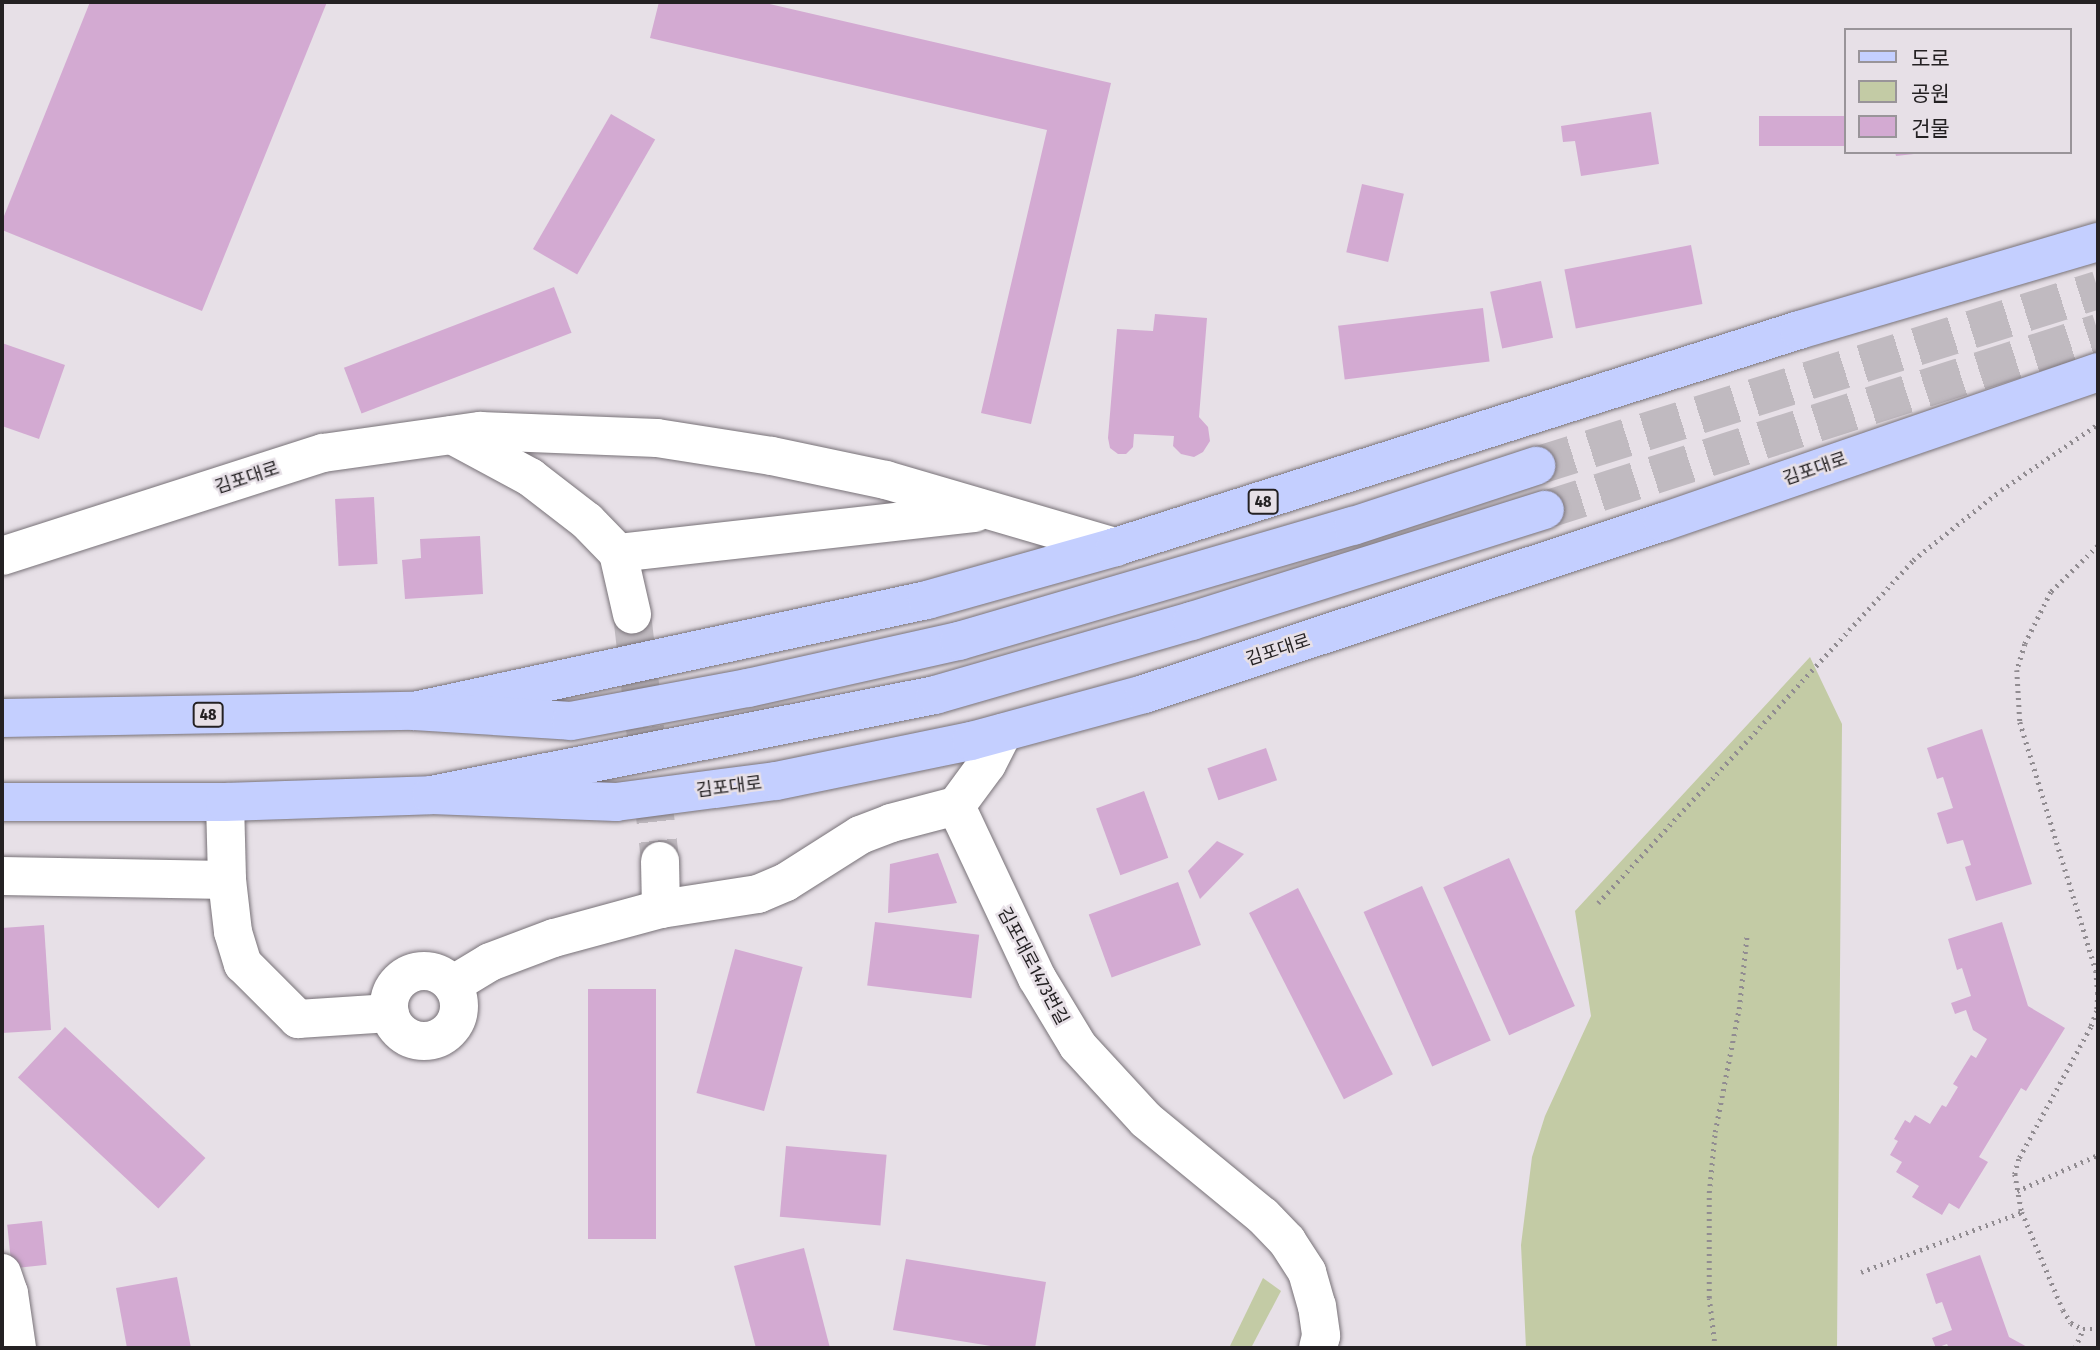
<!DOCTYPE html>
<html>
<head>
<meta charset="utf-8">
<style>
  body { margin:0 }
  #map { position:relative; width:2100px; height:1350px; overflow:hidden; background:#e7e0e7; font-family:"Fira Sans Condensed","Noto Sans KR",sans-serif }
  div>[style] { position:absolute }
  .green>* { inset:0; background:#c3cba5 }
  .building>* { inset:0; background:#d3aad2; transform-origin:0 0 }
  .minor-tunnel>* { height:38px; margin-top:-19px; transform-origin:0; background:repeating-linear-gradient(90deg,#c0bac0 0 38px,transparent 0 57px) }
  .major-tunnel>* { height:38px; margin-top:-19px; transform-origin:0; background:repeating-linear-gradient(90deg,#c0bac0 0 38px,transparent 0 57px) }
  .path>* { height:4.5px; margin-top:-2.25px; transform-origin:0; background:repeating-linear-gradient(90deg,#918c91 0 2px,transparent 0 7px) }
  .roads { filter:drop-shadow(0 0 2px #787278) drop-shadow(0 0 2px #787278) }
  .minor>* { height:38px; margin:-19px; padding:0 19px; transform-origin:19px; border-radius:19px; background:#fff }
  .minor>.ring { margin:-19px; padding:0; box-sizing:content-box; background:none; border:38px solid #fff; border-radius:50% }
  .major>* { height:38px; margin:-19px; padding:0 19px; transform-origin:19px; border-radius:19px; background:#c4cfff }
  span { translate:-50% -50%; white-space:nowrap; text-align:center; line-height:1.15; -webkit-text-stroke:5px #e7e0e7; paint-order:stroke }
  .shield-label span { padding:2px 5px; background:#e7e0e7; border:2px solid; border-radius:5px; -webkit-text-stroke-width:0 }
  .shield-label { font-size:16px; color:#242123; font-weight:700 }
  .street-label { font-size:18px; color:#242123 }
  .frame { position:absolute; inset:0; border:4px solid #242123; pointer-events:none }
  .legend { position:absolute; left:1844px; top:28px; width:228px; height:126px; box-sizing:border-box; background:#e7e0e7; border:2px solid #999499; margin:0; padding:9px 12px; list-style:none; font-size:21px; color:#242123 }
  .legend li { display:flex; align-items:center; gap:14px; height:35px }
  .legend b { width:35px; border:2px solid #999499 }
</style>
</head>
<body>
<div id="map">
  <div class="green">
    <div style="clip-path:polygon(1810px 657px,1842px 724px,1837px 1348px,1526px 1348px,1521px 1245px,1532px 1157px,1545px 1116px,1591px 1016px,1575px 911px)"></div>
    <div style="clip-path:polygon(1263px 1278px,1281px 1291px,1251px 1348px,1229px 1348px)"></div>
  </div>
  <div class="building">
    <div style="clip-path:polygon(90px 2px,327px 2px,202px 311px,2px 230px,2px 221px)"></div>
    <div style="clip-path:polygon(659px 2px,761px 2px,1111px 83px,1031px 424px,981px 413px,1047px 130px,650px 38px)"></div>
    <div style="clip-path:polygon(1651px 112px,1659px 164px,1581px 176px,1575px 141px,1563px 142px,1561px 126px)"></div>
    <div style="left:611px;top:114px;width:51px;height:156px;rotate:30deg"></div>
    <div style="left:1759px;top:116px;width:87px;height:30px"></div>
    <div style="clip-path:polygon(1895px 152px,1914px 152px,1914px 154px,1896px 156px)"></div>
    <div style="left:1362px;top:184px;width:43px;height:70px;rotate:13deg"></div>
    <div style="left:1691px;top:245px;width:60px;height:129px;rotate:79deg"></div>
    <div style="left:1541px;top:281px;width:58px;height:52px;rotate:78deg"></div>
    <div style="left:554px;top:287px;width:49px;height:225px;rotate:69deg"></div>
    <div style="left:1483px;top:308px;width:54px;height:146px;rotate:83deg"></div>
    <div style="clip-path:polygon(1155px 314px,1207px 318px,1199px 417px,1208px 427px,1210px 441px,1203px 452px,1194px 457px,1181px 454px,1173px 446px,1174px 436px,1134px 434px,1133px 447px,1126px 454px,1118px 454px,1110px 448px,1108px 438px,1117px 329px,1153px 331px)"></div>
    <div style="clip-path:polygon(2px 343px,65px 365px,39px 439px,2px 426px)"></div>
    <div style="left:374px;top:497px;width:67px;height:39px;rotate:87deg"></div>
    <div style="clip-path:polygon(480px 536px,483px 594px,405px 599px,402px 560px,421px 558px,420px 539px)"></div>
    <div style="clip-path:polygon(1982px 729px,2032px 884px,1976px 901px,1965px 867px,1971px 865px,1963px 840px,1947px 844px,1937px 813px,1953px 808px,1943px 777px,1937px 779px,1927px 748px)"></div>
    <div style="left:1266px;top:748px;width:34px;height:62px;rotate:71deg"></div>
    <div style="left:1144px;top:791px;width:71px;height:51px;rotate:70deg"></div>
    <div style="clip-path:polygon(1217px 841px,1244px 854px,1200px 899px,1188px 871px)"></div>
    <div style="clip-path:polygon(938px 853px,957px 903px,888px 913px,890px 864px)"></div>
    <div style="left:1509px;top:858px;width:162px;height:72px;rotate:66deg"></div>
    <div style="left:1178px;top:882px;width:67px;height:95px;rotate:70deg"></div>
    <div style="left:1422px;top:886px;width:169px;height:64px;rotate:66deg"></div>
    <div style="left:1298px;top:888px;width:209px;height:55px;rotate:63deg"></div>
    <div style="left:875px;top:922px;width:105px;height:64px;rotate:7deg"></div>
    <div style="clip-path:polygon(2002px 922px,2028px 1006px,2065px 1028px,2026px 1091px,2021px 1088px,1979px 1157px,1988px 1162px,1959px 1209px,1949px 1203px,1942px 1215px,1912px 1197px,1919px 1186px,1896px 1172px,1902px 1162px,1890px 1155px,1898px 1141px,1894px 1139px,1905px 1120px,1910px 1123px,1915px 1115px,1930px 1124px,1942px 1105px,1946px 1107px,1958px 1087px,1953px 1084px,1971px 1055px,1976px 1058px,1987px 1039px,1973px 1030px,1966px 1010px,1955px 1014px,1951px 1003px,1971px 996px,1962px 968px,1957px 970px,1948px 939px)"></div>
    <div style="clip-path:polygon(44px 925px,51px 1030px,2px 1033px,2px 928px)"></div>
    <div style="left:735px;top:949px;width:70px;height:149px;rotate:15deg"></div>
    <div style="left:588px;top:989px;width:68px;height:250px"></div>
    <div style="left:65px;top:1027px;width:192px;height:69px;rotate:43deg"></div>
    <div style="left:786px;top:1146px;width:101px;height:71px;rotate:5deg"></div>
    <div style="left:42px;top:1221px;width:44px;height:35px;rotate:84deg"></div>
    <div style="clip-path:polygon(804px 1248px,830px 1348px,756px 1348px,734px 1266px)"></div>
    <div style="clip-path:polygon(1980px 1255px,2009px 1337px,2029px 1348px,1949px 1348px,1947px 1344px,1936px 1348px,1932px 1338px,1952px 1330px,1942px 1302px,1936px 1304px,1926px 1274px)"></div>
    <div style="clip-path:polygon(906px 1259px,1046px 1282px,1035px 1348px,1003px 1348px,893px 1330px)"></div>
    <div style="clip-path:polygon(177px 1277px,191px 1348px,127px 1348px,116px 1288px)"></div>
  </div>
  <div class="minor-tunnel">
    <div style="left:632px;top:614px;width:249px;rotate:83.5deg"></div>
  </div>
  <div class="major-tunnel">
    <div style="left:1536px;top:466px;width:589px;rotate:-17.39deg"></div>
    <div style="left:1545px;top:510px;width:581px;rotate:-17.75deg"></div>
  </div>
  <div class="path">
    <div style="left:2098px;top:546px;width:66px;rotate:135.6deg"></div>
    <div style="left:2051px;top:592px;width:58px;rotate:116.6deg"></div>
    <div style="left:2025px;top:644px;width:27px;rotate:107deg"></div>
    <div style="left:2017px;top:670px;width:52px;rotate:86.7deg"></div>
    <div style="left:2020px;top:722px;width:260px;rotate:73deg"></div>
    <div style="left:2096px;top:971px;width:22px;rotate:85deg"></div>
    <div style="left:2098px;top:993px;width:18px;rotate:93deg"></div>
    <div style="left:2097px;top:1011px;width:17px;rotate:111deg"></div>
    <div style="left:2091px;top:1027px;width:150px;rotate:118.6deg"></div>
    <div style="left:2019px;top:1159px;width:16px;rotate:105deg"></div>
    <div style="left:2015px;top:1174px;width:39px;rotate:80deg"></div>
    <div style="left:2022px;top:1212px;width:106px;rotate:67.3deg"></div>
    <div style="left:2063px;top:1310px;width:15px;rotate:58deg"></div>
    <div style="left:2071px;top:1323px;width:13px;rotate:27deg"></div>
    <div style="left:2083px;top:1329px;width:15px"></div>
    <div style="left:1598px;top:903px;width:466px;rotate:-47.4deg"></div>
    <div style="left:1913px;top:560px;width:112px;rotate:-38.5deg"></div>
    <div style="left:2001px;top:490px;width:117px;rotate:-34.2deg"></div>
    <div style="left:2017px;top:1191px;width:89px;rotate:-24deg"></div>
    <div style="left:1861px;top:1272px;width:172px;rotate:-20.4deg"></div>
    <div style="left:1715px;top:1348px;width:50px;rotate:-96.8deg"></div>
    <div style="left:1709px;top:1298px;width:105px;rotate:-90deg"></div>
    <div style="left:1709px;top:1193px;width:61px;rotate:-84.4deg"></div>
    <div style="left:1715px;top:1132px;width:125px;rotate:-79deg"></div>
    <div style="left:1739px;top:1009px;width:75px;rotate:-83.9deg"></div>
    <div style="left:2075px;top:1348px;width:21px;rotate:-67deg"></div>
  </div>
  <div class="roads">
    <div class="minor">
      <div style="left:452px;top:435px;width:89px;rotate:28.3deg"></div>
      <div style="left:530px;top:477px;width:72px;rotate:37.7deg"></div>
      <div style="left:587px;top:521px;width:45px;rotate:45.9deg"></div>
      <div style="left:618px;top:553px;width:63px;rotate:77.1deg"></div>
      <div style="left:618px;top:553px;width:359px;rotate:-6.4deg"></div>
      <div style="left:2px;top:556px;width:337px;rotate:-17.8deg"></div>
      <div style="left:323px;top:453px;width:159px;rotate:-8deg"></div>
      <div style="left:480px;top:431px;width:177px;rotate:2.3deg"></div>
      <div style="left:657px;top:438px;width:116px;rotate:8.9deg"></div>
      <div style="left:772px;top:456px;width:116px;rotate:11.9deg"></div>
      <div style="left:886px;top:480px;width:239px;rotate:16.3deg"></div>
      <div style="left:225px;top:802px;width:78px;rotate:88.5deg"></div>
      <div style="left:956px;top:806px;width:52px;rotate:-53.6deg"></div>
      <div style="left:987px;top:764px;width:35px;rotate:-63deg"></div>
      <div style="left:660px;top:861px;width:48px;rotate:88.8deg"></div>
      <div style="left:2px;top:876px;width:225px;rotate:1deg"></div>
      <div style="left:227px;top:880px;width:52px;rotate:83.4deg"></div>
      <div style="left:233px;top:932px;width:34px;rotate:73deg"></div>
      <div style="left:243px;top:964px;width:78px;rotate:45deg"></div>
      <div style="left:298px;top:1019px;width:92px;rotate:-3.7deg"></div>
      <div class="ring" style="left:389px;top:971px;width:32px;height:32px"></div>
      <div style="left:452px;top:985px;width:44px;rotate:-31.2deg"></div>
      <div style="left:490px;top:962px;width:68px;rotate:-20.6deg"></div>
      <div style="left:554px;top:938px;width:111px;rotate:-15.2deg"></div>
      <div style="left:661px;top:909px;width:98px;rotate:-8.8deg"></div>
      <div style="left:758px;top:894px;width:30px;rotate:-23deg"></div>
      <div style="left:786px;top:882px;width:88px;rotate:-32.4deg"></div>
      <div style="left:860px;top:835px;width:33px;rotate:-21deg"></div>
      <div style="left:891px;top:823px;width:67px;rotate:-14.7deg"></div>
      <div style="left:956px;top:806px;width:190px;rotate:64.8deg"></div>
      <div style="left:1037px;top:978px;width:79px;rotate:58.9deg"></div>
      <div style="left:1078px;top:1046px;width:100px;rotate:47.4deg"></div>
      <div style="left:1146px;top:1120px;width:151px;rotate:39.4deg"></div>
      <div style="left:1263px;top:1216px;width:35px;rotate:46deg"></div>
      <div style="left:1287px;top:1241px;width:37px;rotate:57deg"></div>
      <div style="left:1307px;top:1272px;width:35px;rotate:74deg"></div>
      <div style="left:1317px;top:1306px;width:30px;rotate:82deg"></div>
      <div style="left:1321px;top:1336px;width:12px;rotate:104deg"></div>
      <div style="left:2px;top:1273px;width:21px;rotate:71deg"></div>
      <div style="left:9px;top:1293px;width:56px;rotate:81.7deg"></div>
    </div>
    <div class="major">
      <div style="left:414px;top:711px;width:525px;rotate:-12.21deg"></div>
      <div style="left:927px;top:600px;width:195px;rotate:-15.7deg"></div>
      <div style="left:1115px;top:547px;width:718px;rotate:-17.6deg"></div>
      <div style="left:1799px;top:330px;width:312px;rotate:-16.4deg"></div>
      <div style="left:2px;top:718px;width:412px;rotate:-1deg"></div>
      <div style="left:414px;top:711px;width:157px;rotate:3.6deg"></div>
      <div style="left:571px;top:721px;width:180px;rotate:-10.6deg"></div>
      <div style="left:748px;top:688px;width:216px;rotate:-12.6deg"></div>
      <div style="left:959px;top:641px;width:410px;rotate:-16.3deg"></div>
      <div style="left:1353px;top:526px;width:193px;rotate:-18.2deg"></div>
      <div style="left:431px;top:795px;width:185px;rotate:2.2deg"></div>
      <div style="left:616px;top:802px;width:161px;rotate:-7.5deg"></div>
      <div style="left:776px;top:781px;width:199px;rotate:-11.6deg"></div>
      <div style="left:971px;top:741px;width:179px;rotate:-15.2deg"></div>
      <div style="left:1144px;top:694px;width:547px;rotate:-18.34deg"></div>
      <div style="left:1663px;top:522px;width:460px;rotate:-19deg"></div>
      <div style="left:2px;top:802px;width:223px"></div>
      <div style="left:225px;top:802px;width:206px;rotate:-1.9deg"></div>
      <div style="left:431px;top:795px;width:514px;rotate:-11.22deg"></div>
      <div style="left:935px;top:695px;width:267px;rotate:-16.1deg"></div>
      <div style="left:1192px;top:621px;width:370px;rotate:-17.5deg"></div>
    </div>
  </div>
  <div class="shield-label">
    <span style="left:1263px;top:502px">48</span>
    <span style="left:208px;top:715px">48</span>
  </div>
  <div class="street-label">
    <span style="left:1815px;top:469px;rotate:-19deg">김포대로</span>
    <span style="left:247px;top:478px;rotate:-18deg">김포대로</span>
    <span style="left:1278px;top:650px;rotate:-18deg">김포대로</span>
    <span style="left:729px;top:787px;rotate:-7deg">김포대로</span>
    <span style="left:1033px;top:966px;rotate:62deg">김포대로1473번길</span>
  </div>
  <div class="frame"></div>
  <ul class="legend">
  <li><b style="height:9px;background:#c4cfff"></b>도로</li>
  <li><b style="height:19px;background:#c3cba5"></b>공원</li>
  <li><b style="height:19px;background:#d3aad2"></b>건물</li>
  </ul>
</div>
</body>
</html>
